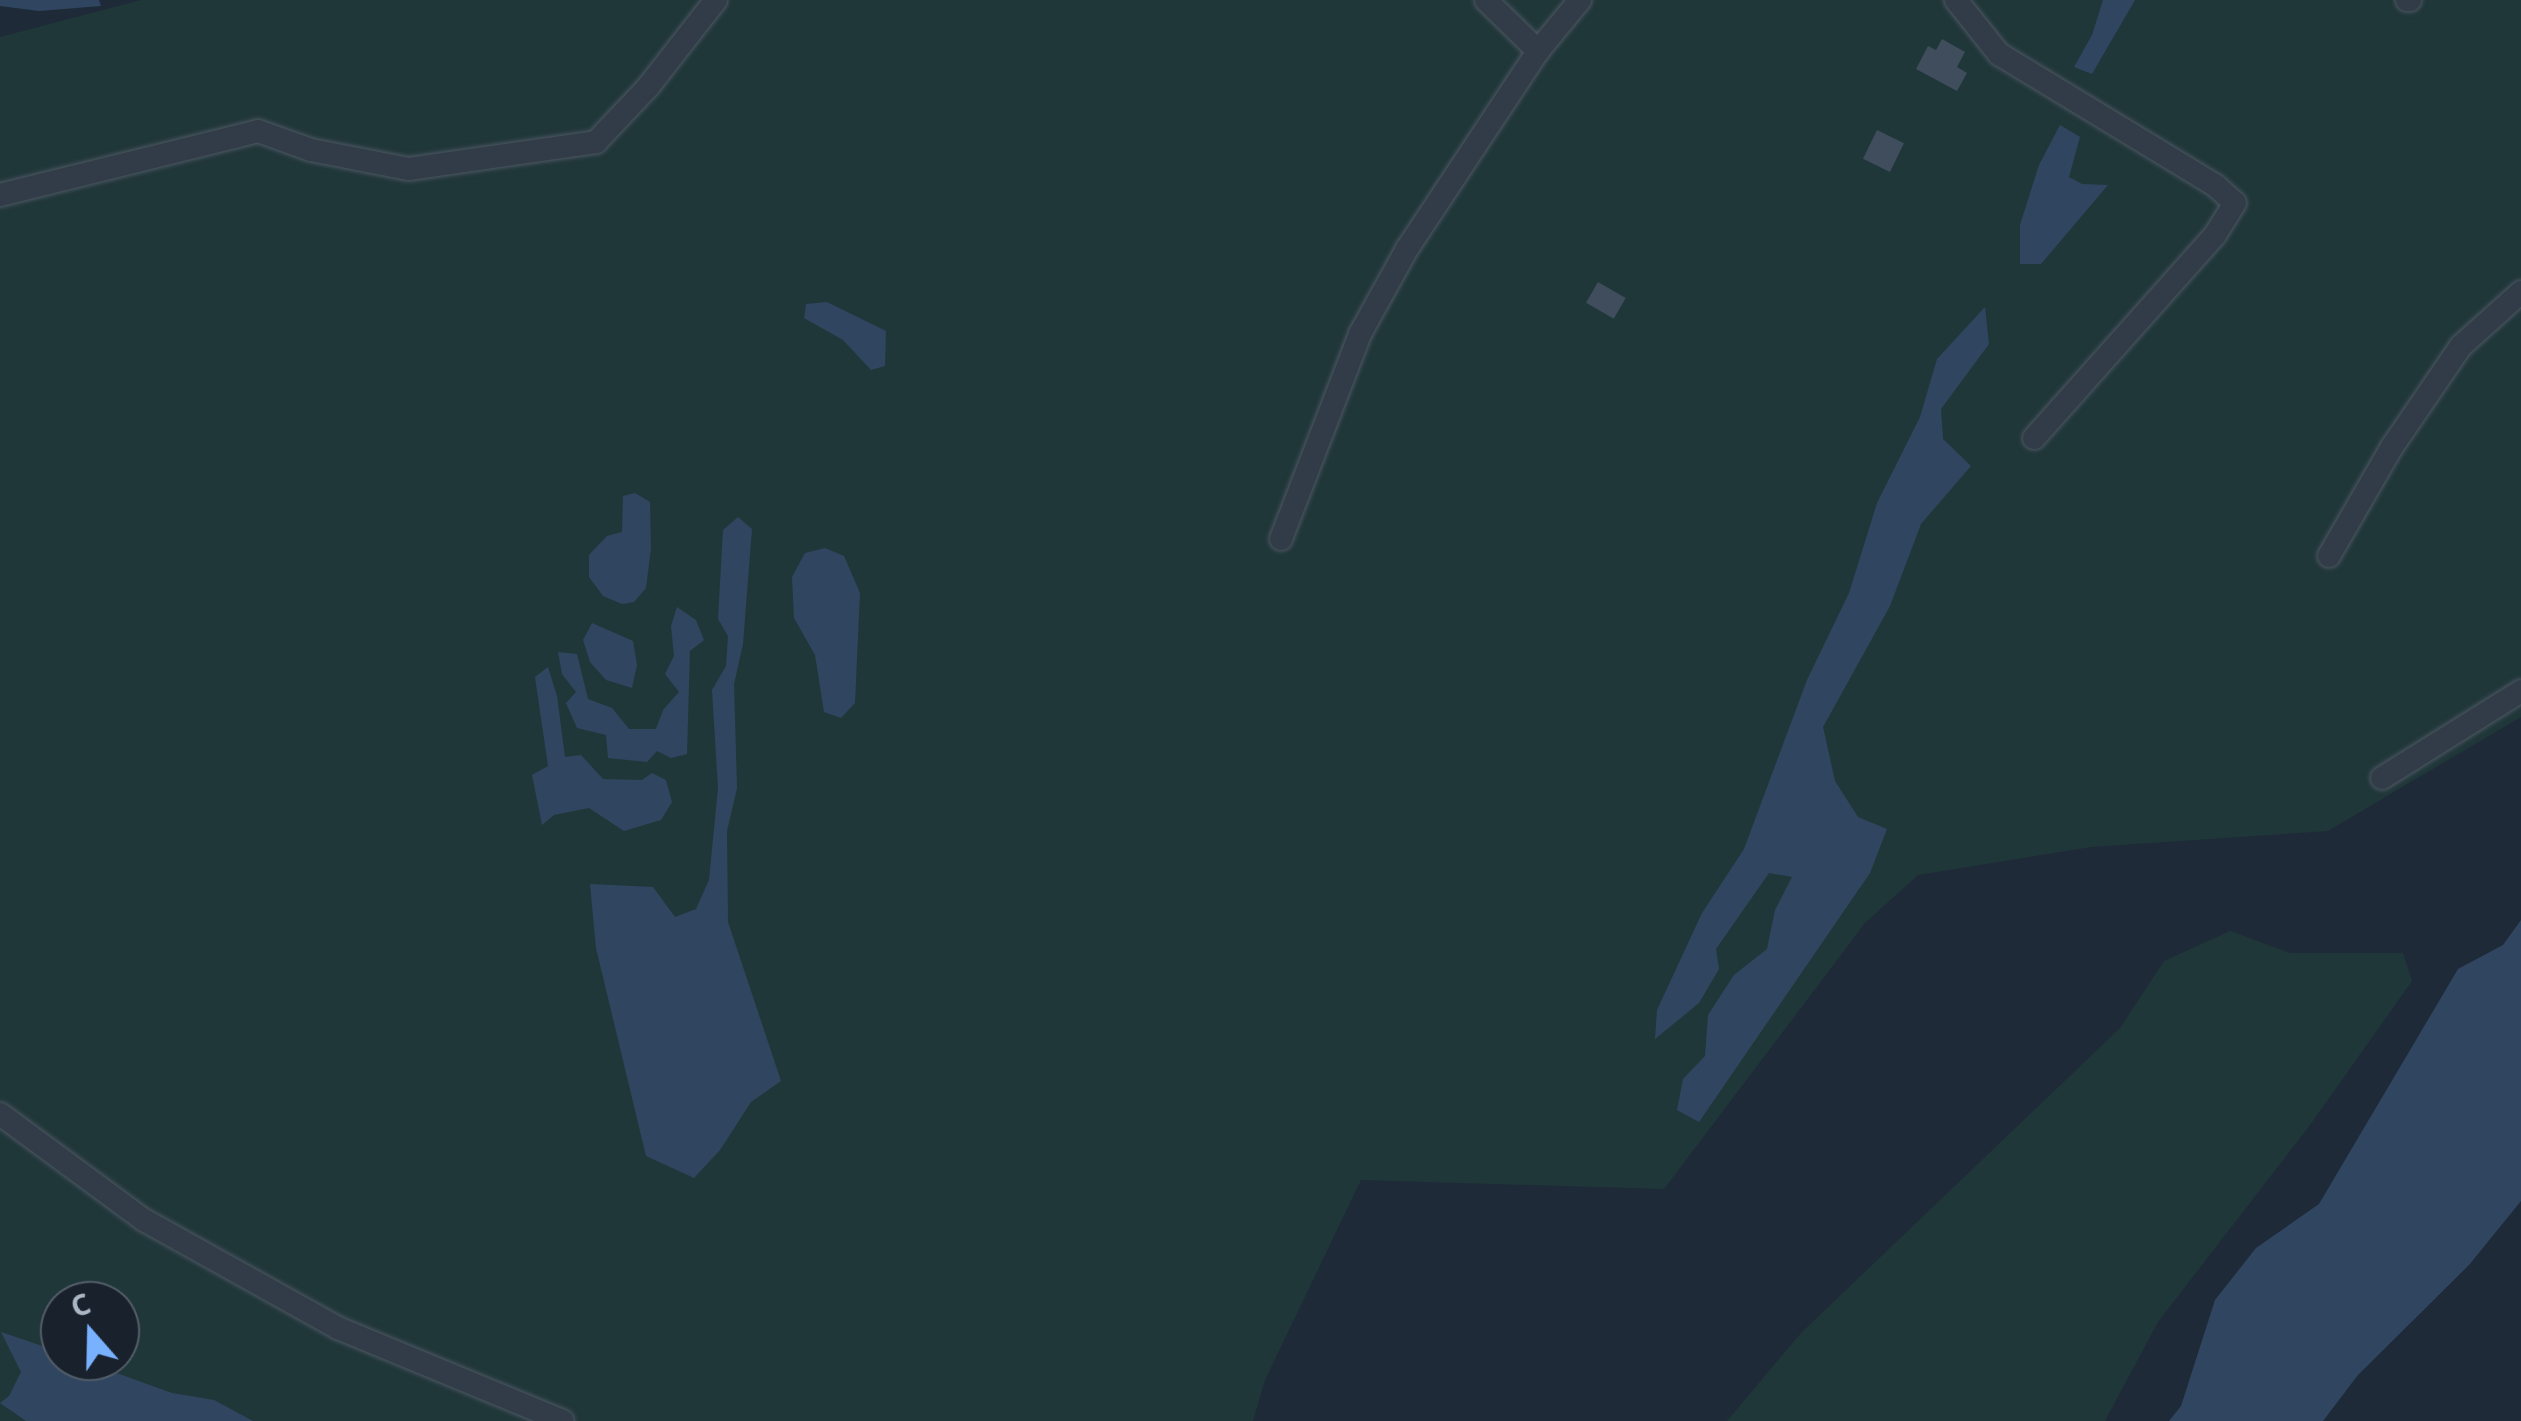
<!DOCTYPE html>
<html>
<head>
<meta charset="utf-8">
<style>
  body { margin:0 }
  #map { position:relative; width:2521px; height:1421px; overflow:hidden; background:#1e2a38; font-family:"Noto Sans",sans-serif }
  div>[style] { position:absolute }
  .green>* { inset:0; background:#203739 }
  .water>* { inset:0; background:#304660 }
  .building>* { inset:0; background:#3f4d5d; transform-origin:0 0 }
  .roads { filter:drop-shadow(0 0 2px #4d5763) drop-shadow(0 0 2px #4d5763) }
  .minor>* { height:22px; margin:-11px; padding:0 11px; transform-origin:11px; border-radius:11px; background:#323c48 }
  span { translate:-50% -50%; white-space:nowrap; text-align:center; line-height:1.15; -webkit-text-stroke:8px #18212c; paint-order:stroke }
  .north { position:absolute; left:40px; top:1281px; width:100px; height:100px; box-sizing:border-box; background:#18212c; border:2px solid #535d69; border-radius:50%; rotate:340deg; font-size:28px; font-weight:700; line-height:40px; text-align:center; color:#acb7c5 }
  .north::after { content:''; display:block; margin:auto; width:35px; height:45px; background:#78b1fe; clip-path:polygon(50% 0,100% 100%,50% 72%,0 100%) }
</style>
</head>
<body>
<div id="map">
  <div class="green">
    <div style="clip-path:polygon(evenodd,141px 0,2521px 0,2521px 717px,2328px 831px,2091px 847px,1918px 875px,1865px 923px,1664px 1189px,1361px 1180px,1265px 1380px,1253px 1421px,0 1421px,0 37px,141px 0,60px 1301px,120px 1301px,120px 1361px,60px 1361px,60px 1301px)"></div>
    <div style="clip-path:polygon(2230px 931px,2290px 953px,2403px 953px,2412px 981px,2310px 1125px,2158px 1322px,2105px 1421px,1727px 1421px,1801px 1333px,2120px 1028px,2164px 961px)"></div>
  </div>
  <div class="water">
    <div style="clip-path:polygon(0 0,99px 0,101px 6px,39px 11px,0 6px)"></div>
    <div style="clip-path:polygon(2103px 0,2135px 0,2092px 74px,2074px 67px,2092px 35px)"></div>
    <div style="clip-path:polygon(2060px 125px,2080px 137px,2069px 177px,2082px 184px,2108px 185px,2041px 264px,2020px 264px,2020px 225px,2039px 165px)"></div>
    <div style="clip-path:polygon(827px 302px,886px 331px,885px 366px,871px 370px,843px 340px,804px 318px,806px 304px)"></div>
    <div style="clip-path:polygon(1985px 307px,1989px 344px,1941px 409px,1943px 439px,1971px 466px,1921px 524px,1890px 606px,1823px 727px,1835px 781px,1858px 817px,1887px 829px,1870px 873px,1699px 1122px,1677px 1110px,1683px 1079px,1705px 1056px,1708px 1015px,1734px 975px,1767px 949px,1775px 910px,1792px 877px,1769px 873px,1716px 949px,1719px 969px,1699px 1003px,1655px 1039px,1657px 1010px,1702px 913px,1744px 849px,1807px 680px,1849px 593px,1877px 503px,1920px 417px,1937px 359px)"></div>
    <div style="clip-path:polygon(635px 493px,650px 502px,651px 548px,646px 588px,634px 602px,622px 604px,603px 596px,589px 577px,589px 555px,607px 536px,622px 532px,623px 496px)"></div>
    <div style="clip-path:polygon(738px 517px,752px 529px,743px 644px,734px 684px,737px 788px,727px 831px,728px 922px,781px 1081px,751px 1102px,720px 1150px,694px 1178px,646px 1156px,596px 948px,590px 884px,653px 887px,675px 917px,696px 909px,709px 880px,718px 788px,712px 690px,726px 666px,728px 636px,718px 619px,723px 530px)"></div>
    <div style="clip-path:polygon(825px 548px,844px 556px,860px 593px,855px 703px,841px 718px,824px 712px,815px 655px,794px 618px,792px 577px,805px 553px)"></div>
    <div style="clip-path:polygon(677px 607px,696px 620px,704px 640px,690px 651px,687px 754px,671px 758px,657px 751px,647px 762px,608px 758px,606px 735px,577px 728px,566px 703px,576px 692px,562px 674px,558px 652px,577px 654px,588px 699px,612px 708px,629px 729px,656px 729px,663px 710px,679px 692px,665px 674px,674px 656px,671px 626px)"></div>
    <div style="clip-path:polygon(592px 623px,633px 641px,637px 665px,632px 688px,606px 680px,590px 662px,583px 640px)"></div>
    <div style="clip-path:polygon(548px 667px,557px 696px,565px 757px,581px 755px,603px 779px,642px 780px,652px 773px,666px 780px,672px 802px,661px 820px,624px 831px,589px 808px,554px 815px,542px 825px,532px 775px,548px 766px,535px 677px)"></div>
    <div style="clip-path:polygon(2521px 920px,2521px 1201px,2469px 1265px,2358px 1375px,2323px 1421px,2169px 1421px,2181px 1406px,2215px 1300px,2256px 1248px,2319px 1204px,2458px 969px,2503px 945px)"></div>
    <div style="clip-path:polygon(1px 1332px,60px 1352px,60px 1361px,83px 1361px,172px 1393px,214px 1400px,253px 1421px,26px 1421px,0 1403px,9px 1396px,21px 1372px)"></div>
  </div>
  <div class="building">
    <div style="clip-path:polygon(1942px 39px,1965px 52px,1957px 67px,1967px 73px,1957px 91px,1916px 69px,1928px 46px,1936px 50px)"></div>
    <div style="left:1877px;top:130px;width:30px;height:32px;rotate:26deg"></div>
    <div style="left:1598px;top:282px;width:32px;height:24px;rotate:30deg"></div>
  </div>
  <div class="roads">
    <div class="minor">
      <div style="left:1486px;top:0;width:73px;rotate:44.4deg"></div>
      <div style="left:1956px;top:0;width:69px;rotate:51.5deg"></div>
      <div style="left:1999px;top:54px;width:254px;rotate:31.3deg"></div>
      <div style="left:2216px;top:186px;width:25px;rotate:42deg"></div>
      <div style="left:2235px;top:203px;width:38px;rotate:122deg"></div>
      <div style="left:2215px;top:235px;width:272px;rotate:131.7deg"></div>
      <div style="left:2407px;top:0;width:3px"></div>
      <div style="left:0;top:195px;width:266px;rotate:-13.9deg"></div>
      <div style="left:258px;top:131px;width:56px;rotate:19.7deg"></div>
      <div style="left:311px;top:150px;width:100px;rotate:11deg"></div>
      <div style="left:409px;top:169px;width:189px;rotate:-8.2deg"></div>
      <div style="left:596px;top:142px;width:76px;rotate:-46.6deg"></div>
      <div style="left:648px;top:87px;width:110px;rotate:-52deg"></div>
      <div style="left:1281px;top:539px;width:220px;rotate:-68.9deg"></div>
      <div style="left:1360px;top:334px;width:97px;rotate:-61.1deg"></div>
      <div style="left:1407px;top:249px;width:237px;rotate:-56.5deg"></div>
      <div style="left:1538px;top:51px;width:66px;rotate:-50.5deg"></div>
      <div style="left:2329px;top:556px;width:126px;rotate:-60deg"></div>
      <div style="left:2392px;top:447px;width:122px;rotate:-55.7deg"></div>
      <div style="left:2461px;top:346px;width:81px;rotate:-42deg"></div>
      <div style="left:2382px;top:778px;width:164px;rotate:-32deg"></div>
      <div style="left:0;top:1114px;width:179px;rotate:36.4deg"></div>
      <div style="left:144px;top:1220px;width:222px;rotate:29.1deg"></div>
      <div style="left:338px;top:1328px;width:243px;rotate:22.5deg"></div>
    </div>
  </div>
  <div class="north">С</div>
</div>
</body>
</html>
